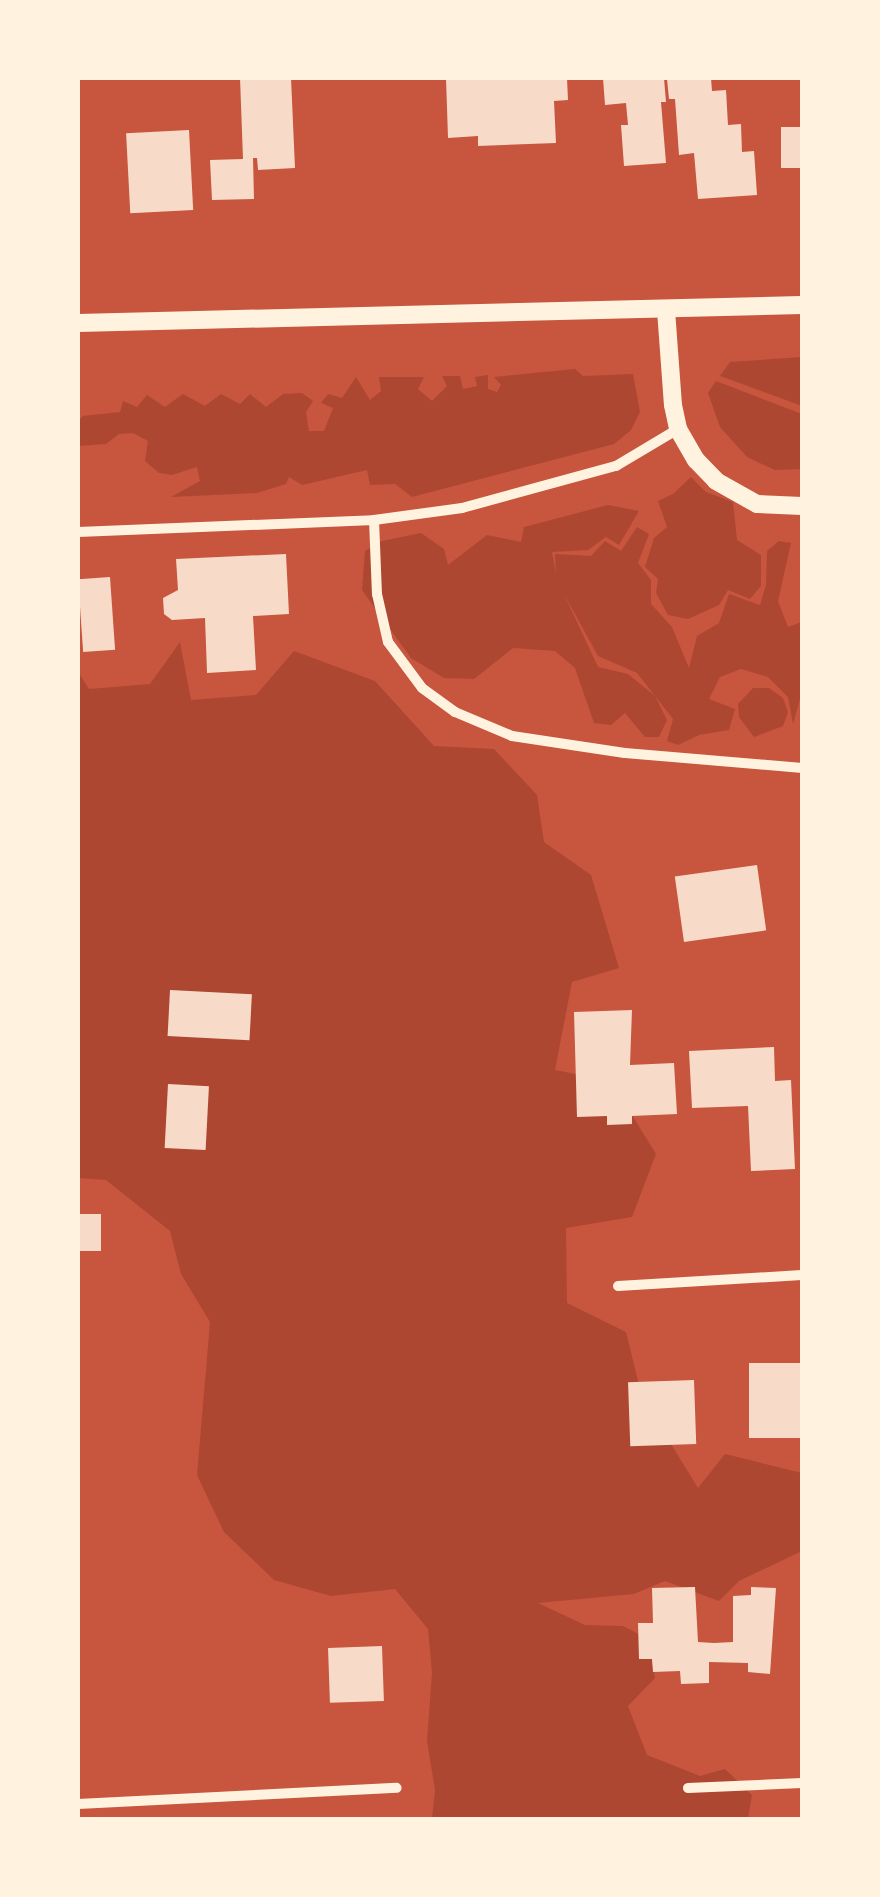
<!DOCTYPE html>
<html>
<head>
<meta charset="utf-8">
<style>
  body { margin:0 }
  #map { position:relative; width:880px; height:1897px; overflow:hidden; background:#c8553d; font-family:"Exo 2",sans-serif }
  div>[style] { position:absolute }
  .green>* { inset:0; background:#ae4732 }
  .building>* { inset:0; background:#f7dbc8; transform-origin:0 0 }
  .minor>* { height:10px; margin:-5px; padding:0 5px; transform-origin:5px; border-radius:5px; background:#fff3e0 }
  .tertiary>* { height:18px; margin:-9px; padding:0 9px; transform-origin:9px; border-radius:9px; background:#fff3e0 }
  span { translate:-50% -50%; white-space:nowrap; text-align:center; line-height:1.15; -webkit-text-stroke:10px #fff3e0; paint-order:stroke }
  .frame { position:absolute; inset:0; border:80px solid #fff3e0; pointer-events:none }
</style>
</head>
<body>
<div id="map">
  <div class="green">
    <div style="clip-path:polygon(802px 357px,802px 406px,720px 376px,730px 362px)"></div>
    <div style="clip-path:polygon(575px 369px,583px 376px,633px 374px,640px 412px,631px 430px,614px 444px,412px 497px,395px 484px,370px 485px,367px 470px,302px 485px,289px 477px,286px 484px,257px 493px,171px 497px,200px 481px,197px 467px,172px 475px,159px 473px,145px 461px,148px 441px,133px 433px,119px 434px,106px 444px,78px 446px,78px 421px,83px 416px,120px 412px,123px 401px,137px 407px,147px 395px,165px 407px,183px 394px,205px 406px,221px 394px,240px 404px,250px 394px,266px 407px,283px 394px,302px 393px,313px 401px,306px 412px,309px 431px,324px 431px,333px 408px,321px 403px,328px 394px,342px 398px,356px 377px,370px 400px,381px 391px,379px 377px,424px 377px,418px 389px,432px 401px,447px 386px,442px 376px,460px 376px,463px 389px,477px 386px,475px 377px,488px 375px,488px 389px,497px 392px,501px 385px,494px 377px)"></div>
    <div style="clip-path:polygon(716px 381px,802px 414px,802px 469px,775px 470px,747px 457px,720px 427px,708px 393px)"></div>
    <div style="clip-path:polygon(691px 477px,706px 492px,733px 502px,737px 540px,761px 555px,761px 586px,750px 599px,728px 590px,719px 605px,688px 619px,668px 615px,656px 593px,658px 579px,645px 567px,654px 538px,667px 527px,658px 501px,673px 494px)"></div>
    <div style="clip-path:polygon(608px 505px,639px 511px,619px 545px,606px 537px,588px 550px,552px 552px,556px 574px,555px 554px,591px 556px,605px 541px,621px 551px,637px 527px,649px 534px,638px 563px,651px 580px,651px 604px,672px 627px,689px 668px,697px 636px,719px 623px,729px 594px,760px 605px,766px 585px,767px 551px,779px 541px,791px 543px,778px 601px,788px 627px,802px 622px,802px 692px,793px 724px,788px 697px,768px 677px,741px 669px,720px 677px,709px 699px,735px 709px,729px 730px,699px 735px,678px 745px,667px 741px,673px 719px,637px 673px,598px 656px,564px 594px,598px 667px,628px 674px,655px 696px,667px 720px,659px 737px,645px 737px,625px 713px,611px 725px,594px 723px,575px 668px,555px 651px,513px 648px,474px 679px,444px 678px,411px 658px,362px 590px,365px 551px,382px 541px,421px 533px,444px 549px,448px 565px,487px 535px,521px 542px,524px 527px)"></div>
    <div style="clip-path:polygon(180px 642px,191px 700px,256px 695px,294px 651px,375px 681px,434px 746px,494px 749px,537px 795px,544px 842px,591px 875px,619px 968px,572px 982px,555px 1070px,611px 1081px,656px 1154px,632px 1217px,566px 1228px,567px 1303px,626px 1332px,642px 1397px,698px 1488px,725px 1454px,802px 1473px,802px 1551px,739px 1581px,719px 1601px,665px 1581px,634px 1594px,538px 1603px,585px 1625px,623px 1626px,648px 1639px,655px 1678px,628px 1706px,647px 1755px,700px 1776px,725px 1769px,752px 1795px,748px 1818px,754px 1819px,432px 1819px,435px 1790px,427px 1741px,432px 1673px,428px 1629px,395px 1589px,331px 1596px,274px 1580px,224px 1532px,197px 1475px,210px 1322px,181px 1274px,170px 1231px,106px 1180px,78px 1178px,78px 672px,89px 689px,150px 684px)"></div>
    <div style="clip-path:polygon(753px 688px,769px 688px,783px 698px,788px 712px,783px 726px,754px 737px,739px 717px,738px 704px)"></div>
  </div>
  <div class="building">
    <div style="clip-path:polygon(240px 78px,291px 78px,295px 168px,258px 170px,257px 158px,253px 158px,254px 199px,212px 200px,210px 160px,243px 159px)"></div>
    <div style="clip-path:polygon(446px 78px,567px 78px,568px 100px,554px 101px,556px 143px,478px 146px,478px 136px,448px 138px)"></div>
    <div style="clip-path:polygon(603px 78px,664px 78px,666px 102px,661px 102px,666px 163px,624px 166px,621px 125px,628px 125px,626px 103px,605px 105px)"></div>
    <div style="clip-path:polygon(711px 78px,712px 91px,726px 90px,728px 125px,741px 124px,742px 152px,754px 151px,757px 195px,698px 199px,694px 153px,679px 155px,675px 99px,669px 99px,667px 79px)"></div>
    <div style="left:781px;top:127px;width:21px;height:41px"></div>
    <div style="left:189px;top:130px;width:80px;height:63px;rotate:87deg"></div>
    <div style="clip-path:polygon(286px 554px,289px 614px,253px 616px,256px 670px,207px 673px,205px 618px,172px 620px,164px 614px,163px 598px,178px 590px,176px 559px)"></div>
    <div style="left:110px;top:577px;width:73px;height:32px;rotate:86deg"></div>
    <div style="left:757px;top:865px;width:66px;height:83px;rotate:82deg"></div>
    <div style="left:170px;top:990px;width:82px;height:46px;rotate:3deg"></div>
    <div style="clip-path:polygon(632px 1010px,630px 1065px,674px 1063px,677px 1114px,632px 1116px,632px 1124px,607px 1125px,607px 1116px,577px 1117px,574px 1012px)"></div>
    <div style="clip-path:polygon(774px 1047px,775px 1081px,791px 1080px,795px 1169px,751px 1171px,748px 1106px,692px 1108px,689px 1051px)"></div>
    <div style="left:168px;top:1084px;width:41px;height:64px;rotate:3deg"></div>
    <div style="left:78px;top:1214px;width:23px;height:37px"></div>
    <div style="left:802px;top:1363px;width:75px;height:53px;rotate:90deg"></div>
    <div style="left:694px;top:1380px;width:64px;height:66px;rotate:88deg"></div>
    <div style="clip-path:polygon(695px 1587px,698px 1642px,714px 1643px,733px 1642px,733px 1596px,751px 1595px,751px 1587px,776px 1588px,770px 1674px,748px 1672px,748px 1663px,709px 1662px,709px 1683px,681px 1684px,680px 1671px,653px 1672px,652px 1659px,639px 1659px,638px 1623px,653px 1623px,652px 1588px)"></div>
    <div style="left:382px;top:1646px;width:55px;height:54px;rotate:88deg"></div>
  </div>
  <div class="minor">
    <div style="left:374px;top:520px;width:74px;rotate:87.7deg"></div>
    <div style="left:377px;top:594px;width:49px;rotate:77.1deg"></div>
    <div style="left:388px;top:642px;width:57px;rotate:53.5deg"></div>
    <div style="left:422px;top:688px;width:41px;rotate:36deg"></div>
    <div style="left:455px;top:712px;width:62px;rotate:22.8deg"></div>
    <div style="left:512px;top:736px;width:114px;rotate:8.6deg"></div>
    <div style="left:625px;top:753px;width:178px;rotate:4.8deg"></div>
    <div style="left:78px;top:532px;width:296px;rotate:-2.3deg"></div>
    <div style="left:374px;top:520px;width:89px;rotate:-7.8deg"></div>
    <div style="left:462px;top:508px;width:160px;rotate:-15.3deg"></div>
    <div style="left:616px;top:466px;width:72px;rotate:-30.8deg"></div>
    <div style="left:618px;top:1286px;width:184px;rotate:-3.4deg"></div>
    <div style="left:688px;top:1788px;width:114px;rotate:-2.5deg"></div>
    <div style="left:78px;top:1804px;width:319px;rotate:-2.9deg"></div>
  </div>
  <div class="tertiary">
    <div style="left:666px;top:310px;width:95px;rotate:85.8deg"></div>
    <div style="left:673px;top:405px;width:25px;rotate:78deg"></div>
    <div style="left:678px;top:429px;width:36px;rotate:60deg"></div>
    <div style="left:696px;top:460px;width:29px;rotate:46deg"></div>
    <div style="left:716px;top:481px;width:47px;rotate:29.3deg"></div>
    <div style="left:757px;top:504px;width:45px;rotate:2.5deg"></div>
    <div style="left:78px;top:323px;width:724px;rotate:-1.42deg"></div>
  </div>
  <div class="frame"></div>
</div>
</body>
</html>
